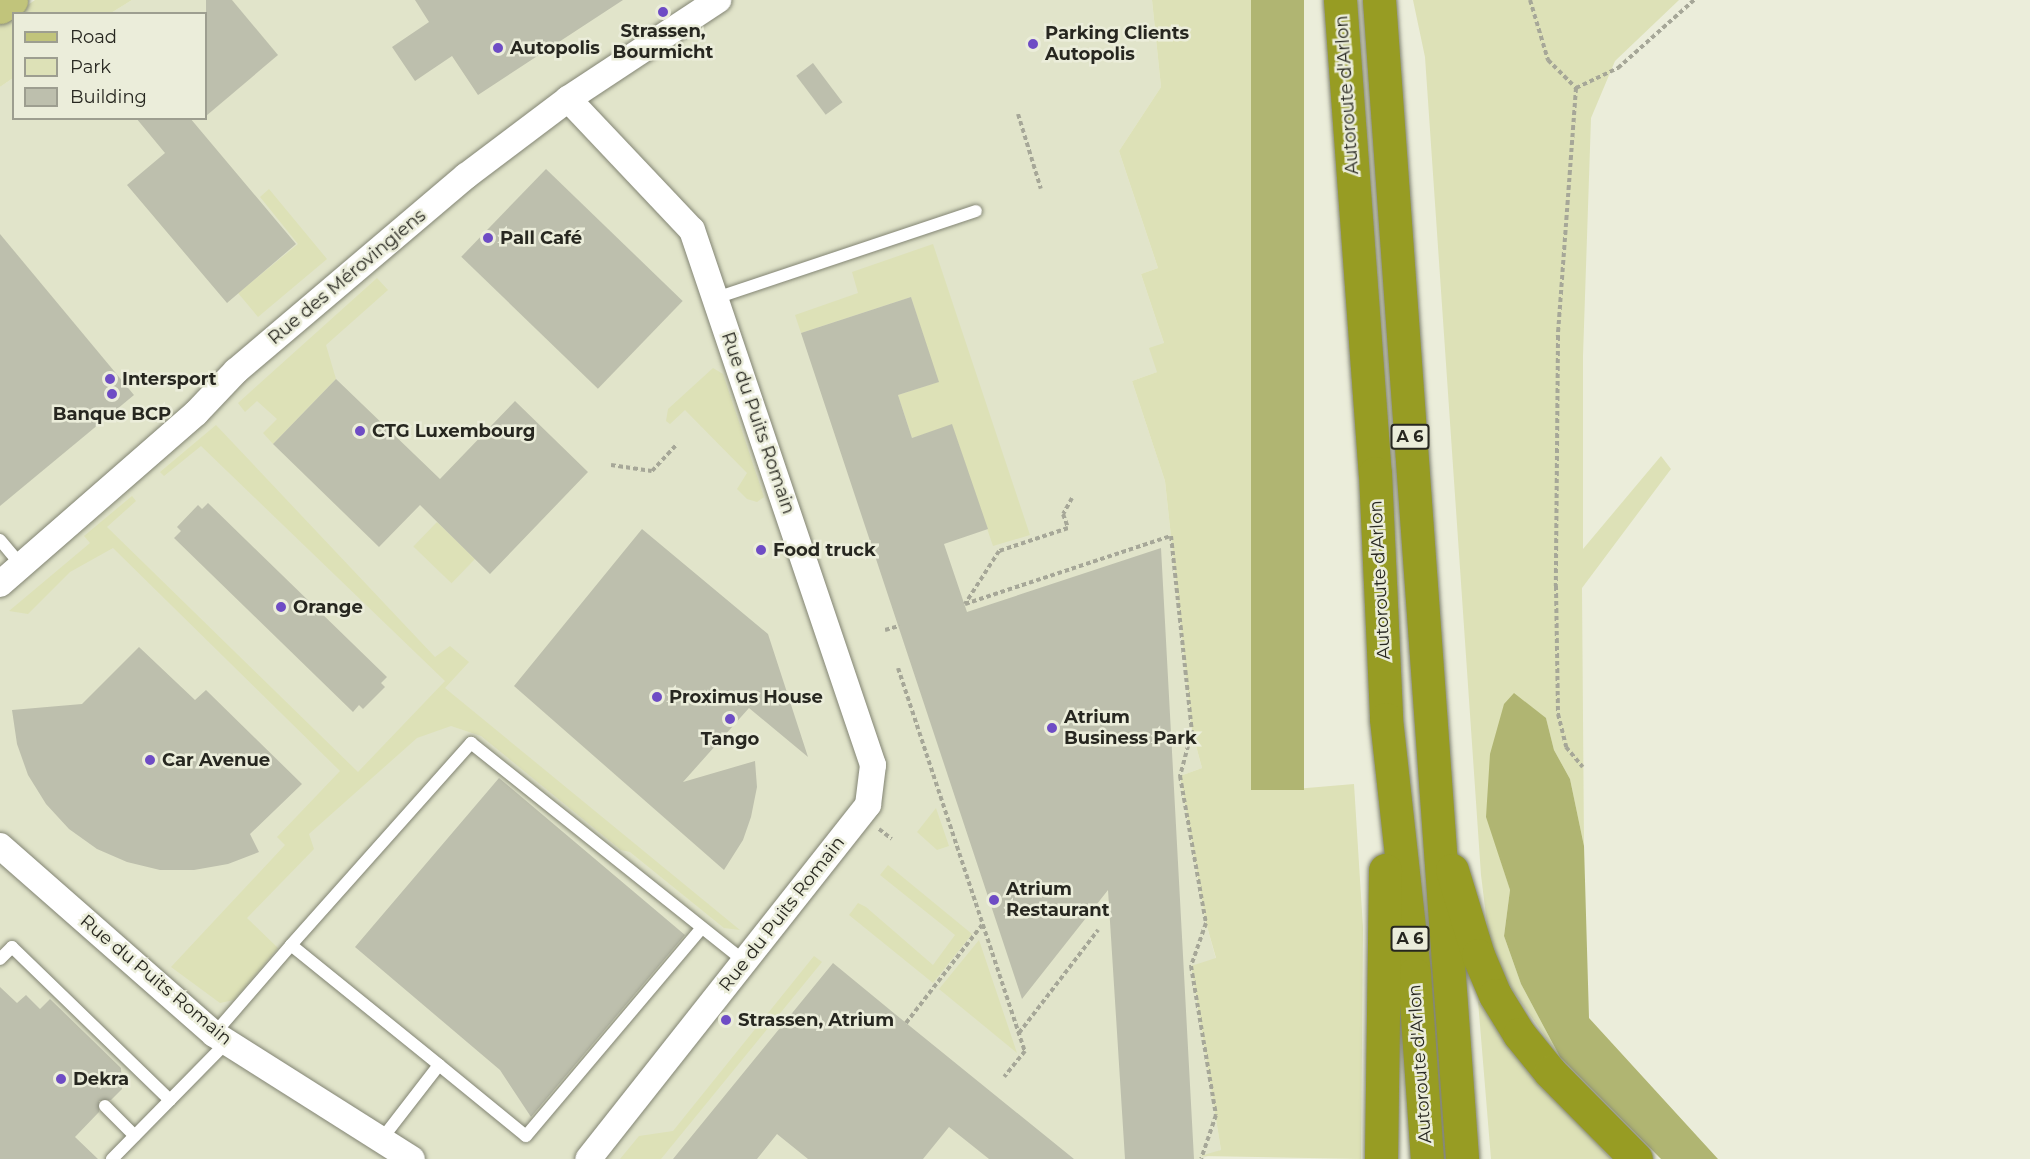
<!DOCTYPE html>
<html>
<head>
<meta charset="utf-8">
<style>
  body { margin:0 }
  #map { position:relative; width:2030px; height:1159px; overflow:hidden; background:#ebedda; font-family:Montserrat,sans-serif }
  div>[style] { position:absolute }
  .built>* { inset:0; background:#e1e4ca }
  .green>* { inset:0; background:#dde1b7; transform-origin:0 0 }
  .forest>* { inset:0; background:#b0b572; transform-origin:0 0 }
  .building>* { inset:0; background:#bdbfad; transform-origin:0 0 }
  .path>* { height:4px; margin-top:-2px; transform-origin:0; background:repeating-linear-gradient(90deg,#a6a798 0 4.5px,transparent 0 7.5px) }
  .roads { filter:drop-shadow(0 0 2px #828473) drop-shadow(0 0 2px #828473) }
  .service>* { height:12px; margin:-6px; padding:0 6px; transform-origin:6px; border-radius:6px; background:#fff }
  .minor>* { height:26px; margin:-13px; padding:0 13px; transform-origin:13px; border-radius:13px; background:#fff }
  .primary>* { height:33px; margin:-16.5px; padding:0 16.5px; transform-origin:16.5px; border-radius:16.5px; background:#c1c47b }
  .motorway>* { height:33px; margin:-16.5px; padding:0 16.5px; transform-origin:16.5px; border-radius:16.5px; background:#979c23 }
  .dots>* { width:16px; height:16px; translate:-50% -50%; box-sizing:border-box; border:3px solid #ebedda; border-radius:50% }
  span { translate:-50% -50%; white-space:nowrap; text-align:center; line-height:1.15; -webkit-text-stroke:5px #ebedda; paint-order:stroke }
  .shield-label span { padding:2px 4px; background:#ebedda; border:2px solid; border-radius:4px; -webkit-text-stroke-width:0 }
  .shield-label { font-size:16px; color:#272720; font-weight:700 }
  .poi-label { font-size:18px; color:#272720; font-weight:700 }
  .left { translate:0 -50%; text-align:left }
  .street-label { font-size:18px; color:#272720 }
  .legend { position:absolute; left:12px; top:12px; width:195px; height:108px; box-sizing:border-box; background:#ebedda; border:2px solid #9d9e90; margin:0; padding:8px 10px; list-style:none; font-size:18px; color:#272720 }
  .legend li { display:flex; align-items:center; gap:12px; height:30px }
  .legend b { width:30px; border:2px solid #9d9e90 }
</style>
</head>
<body>
<div id="map">
  <div class="built">
    <div style="clip-path:polygon(132px 0,1152px 0,1161px 87px,1119px 151px,1158px 268px,1141px 274px,1164px 343px,1157px 372px,1132px 381px,1165px 481px,1192px 731px,1202px 768px,1180px 776px,1206px 923px,1216px 959px,1191px 967px,1221px 1150px,1201px 1159px,0 1159px,0 87px,13px 78px,14px 118px,206px 118px,206px 14px,111px 13px)"></div>
  </div>
  <div class="green">
    <div style="clip-path:polygon(35px 0,132px 0,111px 13px,15px 14px)"></div>
    <div style="clip-path:polygon(1152px 0,1251px 0,1295px 789px,1354px 784px,1363px 928px,1361px 1159px,1200px 1156px,1221px 1150px,1191px 966px,1216px 958px,1206px 923px,1180px 776px,1202px 768px,1192px 731px,1165px 481px,1132px 381px,1157px 372px,1149px 348px,1164px 343px,1141px 274px,1158px 268px,1119px 151px,1161px 87px)"></div>
    <div style="clip-path:polygon(1413px 0,1679px 0,1615px 61px,1591px 118px,1583px 356px,1583px 549px,1661px 456px,1671px 469px,1582px 588px,1584px 846px,1570px 779px,1554px 750px,1546px 718px,1487px 817px,1510px 890px,1504px 936px,1521px 984px,1560px 1057px,1510px 987px,1489px 940px,1481px 875px,1425px 57px)"></div>
    <div style="clip-path:polygon(13px 14px,13px 78px,0 87px,0 23px)"></div>
    <div style="clip-path:polygon(269px 189px,327px 259px,258px 317px,238px 293px,298px 244px,260px 197px)"></div>
    <div style="clip-path:polygon(933px 244px,1030px 535px,993px 546px,952px 425px,912px 438px,898px 395px,938px 382px,911px 297px,801px 333px,795px 315px,858px 293px,852px 272px)"></div>
    <div style="clip-path:polygon(377px 278px,388px 290px,326px 345px,336px 379px,273px 444px,263px 433px,277px 419px,257px 401px,245px 412px,238px 403px)"></div>
    <div style="clip-path:polygon(713px 368px,723px 374px,764px 497px,757px 502px,747px 499px,737px 489px,747px 473px,685px 410px,670px 424px,666px 421px,668px 409px)"></div>
    <div style="clip-path:polygon(216px 425px,435px 657px,450px 646px,469px 662px,445px 688px,740px 930px,724px 928px,630px 852px,621px 850px,481px 736px,451px 726px,417px 738px,309px 834px,314px 849px,247px 918px,278px 948px,234px 1000px,220px 1003px,171px 967px,285px 845px,277px 837px,340px 771px,113px 548px,70px 572px,28px 614px,9px 611px,90px 543px,84px 536px,132px 496px,136px 501px,107px 527px,358px 772px,445px 681px,201px 446px,164px 476px,160px 472px)"></div>
    <div style="left:437px;top:522px;width:53px;height:34px;rotate:44deg"></div>
    <div style="clip-path:polygon(936px 808px,949px 846px,937px 850px,917px 832px)"></div>
    <div style="clip-path:polygon(888px 865px,972px 934px,933px 983px,849px 915px,858px 903px,866px 907px,933px 965px,955px 935px,880px 875px)"></div>
    <div style="clip-path:polygon(979px 940px,1017px 1053px,939px 989px)"></div>
    <div style="clip-path:polygon(814px 956px,822px 962px,661px 1159px,620px 1159px,639px 1136px,673px 1131px)"></div>
    <div style="clip-path:polygon(1478px 1001px,1539px 1079px,1611px 1159px,1491px 1159px)"></div>
  </div>
  <div class="forest">
    <div style="left:1251px;top:0;width:53px;height:790px"></div>
    <div style="clip-path:polygon(1514px 693px,1546px 718px,1554px 750px,1570px 779px,1584px 846px,1589px 1018px,1718px 1159px,1661px 1159px,1560px 1057px,1521px 984px,1504px 936px,1510px 890px,1486px 817px,1490px 754px,1504px 704px)"></div>
  </div>
  <div class="building">
    <div style="clip-path:polygon(206px 0,232px 0,278px 55px,206px 116px)"></div>
    <div style="clip-path:polygon(415px 0,623px 0,478px 95px,452px 56px,415px 81px,392px 47px,429px 22px)"></div>
    <div style="left:813px;top:63px;width:49px;height:21px;rotate:53deg"></div>
    <div style="clip-path:polygon(136px 118px,190px 118px,296px 244px,227px 303px,127px 185px,165px 153px)"></div>
    <div style="left:546px;top:169px;width:190px;height:122px;rotate:44deg"></div>
    <div style="clip-path:polygon(0 234px,134px 395px,0 506px)"></div>
    <div style="clip-path:polygon(911px 297px,939px 382px,898px 395px,912px 438px,952px 424px,988px 529px,944px 544px,967px 612px,1161px 548px,1194px 1159px,1125px 1159px,1108px 890px,1022px 999px,801px 333px)"></div>
    <div style="clip-path:polygon(336px 379px,440px 479px,515px 401px,588px 472px,490px 574px,420px 505px,379px 547px,273px 444px)"></div>
    <div style="clip-path:polygon(208px 503px,387px 677px,381px 683px,385px 687px,363px 709px,359px 705px,353px 712px,174px 538px,181px 531px,177px 527px,198px 505px,202px 509px)"></div>
    <div style="clip-path:polygon(642px 529px,768px 634px,808px 757px,749px 708px,683px 782px,755px 761px,757px 787px,751px 817px,743px 840px,724px 870px,514px 686px)"></div>
    <div style="clip-path:polygon(139px 647px,195px 700px,206px 690px,302px 784px,250px 834px,259px 852px,228px 864px,194px 870px,160px 870px,127px 862px,97px 849px,69px 829px,46px 804px,28px 775px,17px 744px,12px 710px,82px 704px)"></div>
    <div style="clip-path:polygon(499px 778px,685px 935px,531px 1117px,500px 1070px,355px 947px)"></div>
    <div style="clip-path:polygon(833px 963px,895px 1014px,1074px 1159px,989px 1159px,949px 1127px,923px 1159px,808px 1159px,777px 1134px,757px 1159px,673px 1159px)"></div>
    <div style="clip-path:polygon(0 987px,17px 1003px,26px 995px,40px 1009px,50px 999px,121px 1068px,122px 1089px,111px 1100px,99px 1101px,99px 1112px,75px 1137px,98px 1159px,0 1159px)"></div>
  </div>
  <div class="path">
    <div style="left:1530px;top:0;width:63px;rotate:73.3deg"></div>
    <div style="left:1548px;top:60px;width:40px;rotate:45deg"></div>
    <div style="left:1576px;top:88px;width:249px;rotate:94.2deg"></div>
    <div style="left:1558px;top:336px;width:250px;rotate:90.5deg"></div>
    <div style="left:1556px;top:586px;width:128px;rotate:89.1deg"></div>
    <div style="left:1558px;top:714px;width:34px;rotate:76deg"></div>
    <div style="left:1566px;top:747px;width:26px;rotate:50deg"></div>
    <div style="left:1576px;top:88px;width:47px;rotate:-25.5deg"></div>
    <div style="left:1618px;top:68px;width:102px;rotate:-41.8deg"></div>
    <div style="left:1018px;top:114px;width:78px;rotate:73deg"></div>
    <div style="left:611px;top:465px;width:41px;rotate:8.3deg"></div>
    <div style="left:652px;top:471px;width:37px;rotate:-47deg"></div>
    <div style="left:1072px;top:498px;width:18px;rotate:119deg"></div>
    <div style="left:1063px;top:514px;width:15px;rotate:70deg"></div>
    <div style="left:1068px;top:528px;width:73px;rotate:161.6deg"></div>
    <div style="left:999px;top:551px;width:63px;rotate:122.7deg"></div>
    <div style="left:965px;top:604px;width:217px;rotate:-18.3deg"></div>
    <div style="left:1171px;top:536px;width:196px;rotate:83.9deg"></div>
    <div style="left:1192px;top:731px;width:47px;rotate:104.9deg"></div>
    <div style="left:1180px;top:776px;width:149px;rotate:80deg"></div>
    <div style="left:1206px;top:923px;width:46px;rotate:109.2deg"></div>
    <div style="left:1191px;top:966px;width:151px;rotate:80.5deg"></div>
    <div style="left:1216px;top:1115px;width:46px;rotate:108.8deg"></div>
    <div style="left:885px;top:630px;width:15px;rotate:-16deg"></div>
    <div style="left:898px;top:668px;width:404px;rotate:71.7deg"></div>
    <div style="left:1025px;top:1051px;width:33px;rotate:129deg"></div>
    <div style="left:879px;top:829px;width:16px;rotate:38deg"></div>
    <div style="left:906px;top:1023px;width:124px;rotate:-52.2deg"></div>
    <div style="left:1019px;top:1033px;width:130px;rotate:-52.5deg"></div>
  </div>
  <div class="roads">
    <div class="service">
      <div style="left:716px;top:298px;width:274px;rotate:-18.5deg"></div>
      <div style="left:0;top:540px;width:33px;rotate:50deg"></div>
      <div style="left:291px;top:945px;width:271px;rotate:-48.3deg"></div>
      <div style="left:471px;top:743px;width:351px;rotate:38.6deg"></div>
      <div style="left:0;top:959px;width:17px;rotate:-45deg"></div>
      <div style="left:12px;top:947px;width:220px;rotate:44.1deg"></div>
      <div style="left:170px;top:1100px;width:83px;rotate:134.5deg"></div>
      <div style="left:214px;top:1034px;width:118px;rotate:-49.1deg"></div>
      <div style="left:291px;top:945px;width:191px;rotate:39deg"></div>
      <div style="left:439px;top:1065px;width:95px;rotate:127.7deg"></div>
      <div style="left:439px;top:1065px;width:112px;rotate:39.2deg"></div>
      <div style="left:526px;top:1136px;width:272px;rotate:-49.8deg"></div>
      <div style="left:170px;top:1100px;width:81px;rotate:-45.5deg"></div>
      <div style="left:105px;top:1106px;width:42px;rotate:45deg"></div>
    </div>
    <div class="minor">
      <div style="left:568px;top:99px;width:180px;rotate:46.6deg"></div>
      <div style="left:692px;top:230px;width:565px;rotate:71.31deg"></div>
      <div style="left:873px;top:765px;width:40px;rotate:97.1deg"></div>
      <div style="left:868px;top:805px;width:451px;rotate:128.3deg"></div>
      <div style="left:0;top:584px;width:260px;rotate:-41.1deg"></div>
      <div style="left:196px;top:413px;width:58px;rotate:-46.4deg"></div>
      <div style="left:236px;top:371px;width:302px;rotate:-40.3deg"></div>
      <div style="left:466px;top:176px;width:128px;rotate:-37deg"></div>
      <div style="left:568px;top:99px;width:180px;rotate:-33.4deg"></div>
      <div style="left:0;top:846px;width:285px;rotate:41.3deg"></div>
      <div style="left:214px;top:1034px;width:234px;rotate:32.3deg"></div>
    </div>
    <div class="primary">
      <div style="left:0;top:7px;width:13px;rotate:-32deg"></div>
    </div>
    <div class="motorway">
      <div style="left:1340px;top:0;width:474px;rotate:85.8deg"></div>
      <div style="left:1375px;top:473px;width:246px;rotate:87.4deg"></div>
      <div style="left:1386px;top:719px;width:257px;rotate:83.7deg"></div>
      <div style="left:1414px;top:974px;width:185px;rotate:86deg"></div>
      <div style="left:1379px;top:0;width:1162px;rotate:85.9deg"></div>
      <div style="left:1452px;top:870px;width:89px;rotate:73deg"></div>
      <div style="left:1478px;top:955px;width:43px;rotate:67deg"></div>
      <div style="left:1495px;top:995px;width:46px;rotate:58.4deg"></div>
      <div style="left:1519px;top:1034px;width:49px;rotate:50.8deg"></div>
      <div style="left:1550px;top:1072px;width:122px;rotate:45.3deg"></div>
      <div style="left:1381px;top:1159px;width:289px;rotate:-89.2deg"></div>
    </div>
  </div>
  <div class="dots">
    <div style="left:663px;top:12px;background:#6e4cc5"></div>
    <div style="left:1033px;top:44px;background:#6e4cc5"></div>
    <div style="left:498px;top:48px;background:#6e4cc5"></div>
    <div style="left:488px;top:238px;background:#6e4cc5"></div>
    <div style="left:110px;top:379px;background:#6e4cc5"></div>
    <div style="left:112px;top:394px;background:#6e4cc5"></div>
    <div style="left:360px;top:431px;background:#6e4cc5"></div>
    <div style="left:761px;top:550px;background:#6e4cc5"></div>
    <div style="left:281px;top:607px;background:#6e4cc5"></div>
    <div style="left:657px;top:697px;background:#6e4cc5"></div>
    <div style="left:730px;top:719px;background:#6e4cc5"></div>
    <div style="left:1052px;top:728px;background:#6e4cc5"></div>
    <div style="left:150px;top:760px;background:#6e4cc5"></div>
    <div style="left:994px;top:900px;background:#6e4cc5"></div>
    <div style="left:726px;top:1020px;background:#6e4cc5"></div>
    <div style="left:61px;top:1079px;background:#6e4cc5"></div>
  </div>
  <div class="shield-label">
    <span style="left:1410px;top:437px">A 6</span>
    <span style="left:1410px;top:939px">A 6</span>
  </div>
  <div class="poi-label">
    <span style="left:663px;top:42px">Strassen,<br>Bourmicht</span>
    <span class="left" style="left:1045px;top:44px">Parking Clients<br>Autopolis</span>
    <span class="left" style="left:510px;top:48px">Autopolis</span>
    <span class="left" style="left:500px;top:238px">Pall Café</span>
    <span class="left" style="left:122px;top:379px">Intersport</span>
    <span style="left:112px;top:414px">Banque BCP</span>
    <span class="left" style="left:372px;top:431px">CTG Luxembourg</span>
    <span class="left" style="left:773px;top:550px">Food truck</span>
    <span class="left" style="left:293px;top:607px">Orange</span>
    <span class="left" style="left:669px;top:697px">Proximus House</span>
    <span class="left" style="left:1064px;top:728px">Atrium<br>Business Park</span>
    <span style="left:730px;top:739px">Tango</span>
    <span class="left" style="left:162px;top:760px">Car Avenue</span>
    <span class="left" style="left:1006px;top:900px">Atrium<br>Restaurant</span>
    <span class="left" style="left:738px;top:1020px">Strassen, Atrium</span>
    <span class="left" style="left:73px;top:1079px">Dekra</span>
  </div>
  <div class="street-label">
    <span style="left:1347px;top:95px;rotate:-94deg">Autoroute d'Arlon</span>
    <span style="left:347px;top:277px;rotate:-40deg">Rue des Mérovingiens</span>
    <span style="left:758px;top:423px;rotate:71deg">Rue du Puits Romain</span>
    <span style="left:1380px;top:580px;rotate:-93deg">Autoroute d'Arlon</span>
    <span style="left:782px;top:914px;rotate:-52deg">Rue du Puits Romain</span>
    <span style="left:156px;top:980px;rotate:40deg">Rue du Puits Romain</span>
    <span style="left:1420px;top:1064px;rotate:-94deg">Autoroute d'Arlon</span>
  </div>
  <ul class="legend">
  <li><b style="height:8px;background:#c1c47b"></b>Road</li>
  <li><b style="height:16px;background:#dde1b7"></b>Park</li>
  <li><b style="height:16px;background:#bdbfad"></b>Building</li>
  </ul>
</div>
</body>
</html>
